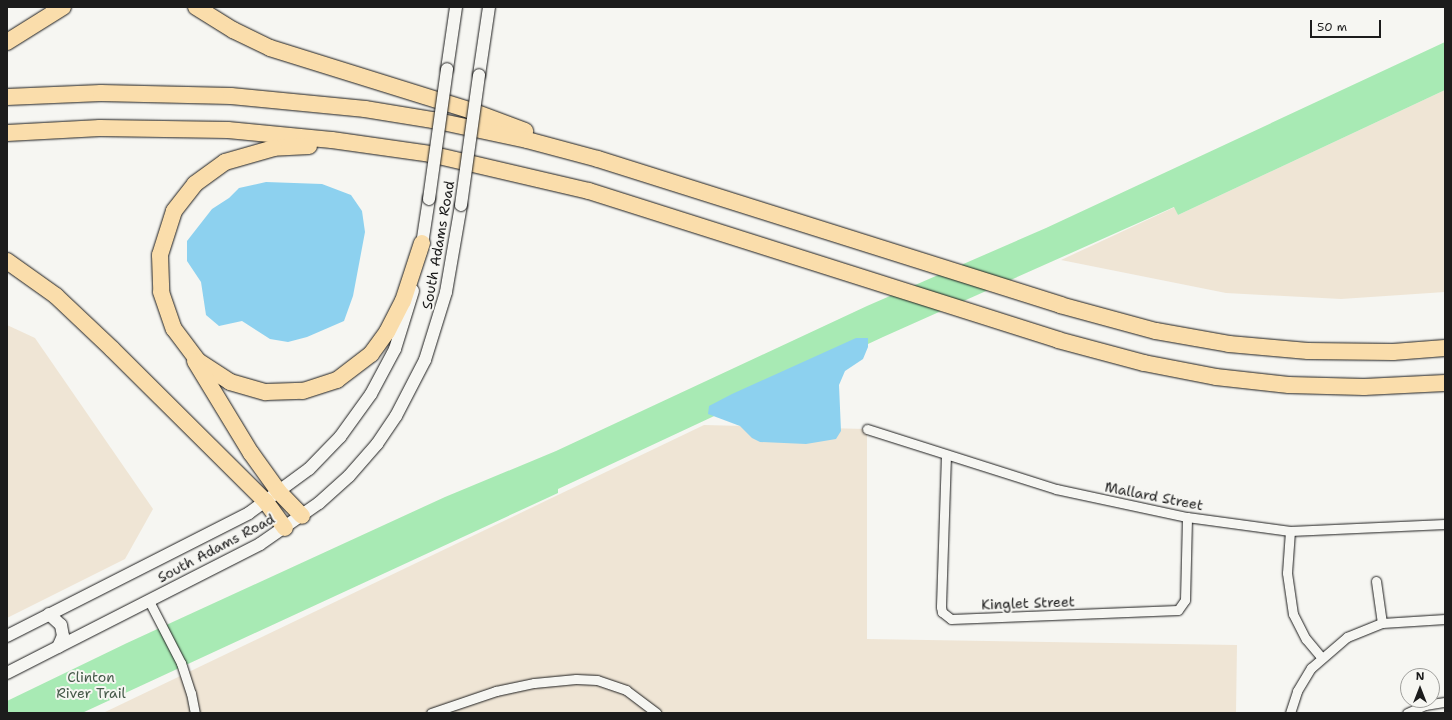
<!DOCTYPE html>
<html>
<head>
<meta charset="utf-8">
<style>
  body { margin:0 }
  #map { position:relative; width:1452px; height:720px; overflow:hidden; background:#f6f6f2; font-family:"Shantell Sans",sans-serif }
  div>[style] { position:absolute }
  .built>* { inset:0; background:#efe5d5 }
  .green>* { inset:0; background:#a8eab4 }
  .water>* { inset:0; background:#8dd1ef }
  .roads { filter:drop-shadow(0 0 1px #1c1c1c) drop-shadow(0 0 1px #1c1c1c) }
  .street>* { height:9px; margin:-4.5px; padding:0 4.5px; transform-origin:4.5px; border-radius:4.5px; background:#f6f6f2 }
  .secondary>* { height:12px; margin:-6px; padding:0 6px; transform-origin:6px; border-radius:6px; background:#f6f6f2 }
  .highway>* { height:16px; margin:-8px; padding:0 8px; transform-origin:8px; border-radius:8px; background:#faddab }
  .bridges { filter:drop-shadow(0 0 1px #1c1c1c) drop-shadow(0 0 1px #1c1c1c) }
  .secondary-bridge>* { height:12px; margin:-6px; padding:0 6px; transform-origin:6px; border-radius:6px; background:#f6f6f2 }
  span { translate:-50% -50%; white-space:nowrap; text-align:center; line-height:1.15; -webkit-text-stroke:4px #f6f6f2; paint-order:stroke }
  .street-label { font-size:14px; color:#1c1c1c }
  .park-label { font-size:14px; color:#465a4a }
  .frame { position:absolute; inset:0; border:8px solid #1c1c1c; pointer-events:none }
  .north { position:absolute; left:1400px; top:668px; width:40px; height:40px; box-sizing:border-box; background:#f6f6f2; border:1px solid #9f9f9c; border-radius:50%; rotate:0deg; font-size:11px; font-weight:700; line-height:16px; text-align:center; color:#1c1c1c }
  .north::after { content:''; display:block; margin:auto; width:14px; height:18px; background:#1c1c1c; clip-path:polygon(50% 0,100% 100%,50% 72%,0 100%) }
  .scale { position:absolute; left:1310px; top:20px; width:71px; height:18px; box-sizing:border-box; border:2px solid #1c1c1c; border-top:0; padding-left:5px; font-size:12px; line-height:14px; white-space:nowrap; color:#1c1c1c; -webkit-text-stroke:3px #f6f6f2; paint-order:stroke }
</style>
</head>
<body>
<div id="map">
  <div class="built">
    <div style="clip-path:polygon(1445px 90px,1445px 292px,1341px 299px,1226px 293px,1061px 260px,1175px 207px,1178px 215px)"></div>
    <div style="clip-path:polygon(7px 325px,35px 338px,153px 509px,125px 559px,7px 618px)"></div>
    <div style="clip-path:polygon(704px 425px,867px 429px,867px 639px,1237px 645px,1236px 713px,103px 713px)"></div>
  </div>
  <div class="green">
    <div style="clip-path:polygon(1445px 42px,1445px 90px,1178px 215px,1174px 207px,883px 337px,558px 489px,558px 493px,82px 713px,7px 713px,7px 701px,127px 643px,445px 497px,556px 451px,867px 306px,1046px 228px)"></div>
  </div>
  <div class="water">
    <div style="clip-path:polygon(266px 182px,322px 184px,351px 195px,362px 211px,365px 232px,353px 296px,344px 321px,307px 337px,288px 342px,270px 339px,242px 321px,219px 326px,206px 315px,201px 282px,187px 261px,187px 241px,212px 209px,229px 198px,239px 188px)"></div>
    <div style="clip-path:polygon(856px 338px,868px 338px,868px 347px,863px 359px,845px 371px,839px 385px,841px 431px,836px 439px,806px 444px,760px 442px,752px 438px,740px 426px,708px 414px,709px 406px,732px 394px)"></div>
  </div>
  <div class="roads">
    <div class="street">
      <div style="left:867px;top:429px;width:198px;rotate:17.6deg"></div>
      <div style="left:1056px;top:489px;width:134px;rotate:12.1deg"></div>
      <div style="left:1187px;top:517px;width:104px;rotate:7.7deg"></div>
      <div style="left:1290px;top:531px;width:155px;rotate:-2.6deg"></div>
      <div style="left:946px;top:455px;width:152px;rotate:91.9deg"></div>
      <div style="left:941px;top:607px;width:5px;rotate:79deg"></div>
      <div style="left:942px;top:612px;width:11px;rotate:38deg"></div>
      <div style="left:951px;top:619px;width:227px;rotate:-2.3deg"></div>
      <div style="left:1178px;top:610px;width:12px;rotate:-55deg"></div>
      <div style="left:1185px;top:600px;width:83px;rotate:-88.6deg"></div>
      <div style="left:1290px;top:531px;width:42px;rotate:94.1deg"></div>
      <div style="left:1287px;top:573px;width:41px;rotate:81.7deg"></div>
      <div style="left:1293px;top:614px;width:28px;rotate:63deg"></div>
      <div style="left:1306px;top:639px;width:23px;rotate:50deg"></div>
      <div style="left:1376px;top:581px;width:42px;rotate:81.9deg"></div>
      <div style="left:149px;top:601px;width:70px;rotate:62.7deg"></div>
      <div style="left:181px;top:663px;width:32px;rotate:72deg"></div>
      <div style="left:191px;top:693px;width:20px;rotate:79deg"></div>
      <div style="left:431px;top:713px;width:69px;rotate:-18.7deg"></div>
      <div style="left:496px;top:691px;width:39px;rotate:-12deg"></div>
      <div style="left:534px;top:683px;width:42px;rotate:-5.4deg"></div>
      <div style="left:576px;top:679px;width:21px;rotate:3deg"></div>
      <div style="left:597px;top:680px;width:31px;rotate:19deg"></div>
      <div style="left:626px;top:690px;width:38px;rotate:37deg"></div>
      <div style="left:1290px;top:713px;width:23px;rotate:-72deg"></div>
      <div style="left:1297px;top:691px;width:27px;rotate:-59deg"></div>
      <div style="left:1311px;top:668px;width:48px;rotate:-40.7deg"></div>
      <div style="left:1347px;top:637px;width:38px;rotate:-22deg"></div>
      <div style="left:1382px;top:623px;width:63px;rotate:-3.6deg"></div>
      <div style="left:1407px;top:713px;width:20px;rotate:-24deg"></div>
      <div style="left:1425px;top:705px;width:20px;rotate:-9deg"></div>
    </div>
    <div class="secondary">
      <div style="left:447px;top:69px;width:63px;rotate:-81.7deg"></div>
      <div style="left:479px;top:75px;width:69px;rotate:-81.6deg"></div>
      <div style="left:421px;top:251px;width:53px;rotate:-81.3deg"></div>
      <div style="left:49px;top:614px;width:16px;rotate:43deg"></div>
      <div style="left:61px;top:625px;width:11px;rotate:80deg"></div>
      <div style="left:63px;top:636px;width:12px;rotate:114deg"></div>
      <div style="left:7px;top:636px;width:271px;rotate:-26.9deg"></div>
      <div style="left:249px;top:513px;width:74px;rotate:-36.3deg"></div>
      <div style="left:309px;top:469px;width:45px;rotate:-45.9deg"></div>
      <div style="left:340px;top:437px;width:53px;rotate:-54.2deg"></div>
      <div style="left:371px;top:394px;width:51px;rotate:-61.9deg"></div>
      <div style="left:395px;top:349px;width:61px;rotate:-72.8deg"></div>
      <div style="left:7px;top:673px;width:284px;rotate:-27deg"></div>
      <div style="left:260px;top:544px;width:72px;rotate:-34.8deg"></div>
      <div style="left:319px;top:503px;width:40px;rotate:-42deg"></div>
      <div style="left:349px;top:476px;width:43px;rotate:-48.8deg"></div>
      <div style="left:377px;top:444px;width:34px;rotate:-56deg"></div>
      <div style="left:396px;top:416px;width:63px;rotate:-62.6deg"></div>
      <div style="left:425px;top:360px;width:71px;rotate:-72.8deg"></div>
      <div style="left:446px;top:292px;width:88px;rotate:-80.2deg"></div>
    </div>
    <div class="highway">
      <div style="left:196px;top:7px;width:44px;rotate:31.9deg"></div>
      <div style="left:233px;top:30px;width:41px;rotate:25.9deg"></div>
      <div style="left:270px;top:48px;width:208px;rotate:17.3deg"></div>
      <div style="left:469px;top:110px;width:60px;rotate:20.6deg"></div>
      <div style="left:7px;top:42px;width:66px;rotate:-32deg"></div>
      <div style="left:7px;top:97px;width:94px;rotate:-2.4deg"></div>
      <div style="left:101px;top:93px;width:130px;rotate:1.3deg"></div>
      <div style="left:231px;top:96px;width:135px;rotate:5.5deg"></div>
      <div style="left:365px;top:109px;width:69px;rotate:9.2deg"></div>
      <div style="left:433px;top:120px;width:96px;rotate:12deg"></div>
      <div style="left:527px;top:140px;width:73px;rotate:15deg"></div>
      <div style="left:598px;top:159px;width:485px;rotate:17.5deg"></div>
      <div style="left:1060px;top:305px;width:99px;rotate:15.2deg"></div>
      <div style="left:1156px;top:331px;width:74px;rotate:10.1deg"></div>
      <div style="left:1229px;top:344px;width:79px;rotate:5.1deg"></div>
      <div style="left:1308px;top:351px;width:85px;rotate:0.7deg"></div>
      <div style="left:1393px;top:352px;width:52px;rotate:-4.4deg"></div>
      <div style="left:7px;top:133px;width:93px;rotate:-3.1deg"></div>
      <div style="left:100px;top:128px;width:128px;rotate:0.9deg"></div>
      <div style="left:228px;top:130px;width:104px;rotate:5.5deg"></div>
      <div style="left:332px;top:140px;width:99px;rotate:8.1deg"></div>
      <div style="left:430px;top:154px;width:163px;rotate:13.1deg"></div>
      <div style="left:589px;top:191px;width:492px;rotate:17.6deg"></div>
      <div style="left:1058px;top:340px;width:89px;rotate:15deg"></div>
      <div style="left:1144px;top:363px;width:73px;rotate:11deg"></div>
      <div style="left:1216px;top:377px;width:73px;rotate:6.3deg"></div>
      <div style="left:1289px;top:385px;width:75px;rotate:1.5deg"></div>
      <div style="left:1364px;top:387px;width:81px;rotate:-2.8deg"></div>
      <div style="left:309px;top:146px;width:35px;rotate:177deg"></div>
      <div style="left:274px;top:148px;width:51px;rotate:164.1deg"></div>
      <div style="left:225px;top:162px;width:37px;rotate:144deg"></div>
      <div style="left:195px;top:184px;width:34px;rotate:128deg"></div>
      <div style="left:174px;top:211px;width:46px;rotate:107.7deg"></div>
      <div style="left:160px;top:255px;width:37px;rotate:88deg"></div>
      <div style="left:161px;top:292px;width:39px;rotate:71deg"></div>
      <div style="left:174px;top:329px;width:40px;rotate:53deg"></div>
      <div style="left:198px;top:361px;width:38px;rotate:33deg"></div>
      <div style="left:230px;top:382px;width:37px;rotate:16deg"></div>
      <div style="left:266px;top:392px;width:37px;rotate:-2deg"></div>
      <div style="left:303px;top:391px;width:36px;rotate:-18deg"></div>
      <div style="left:337px;top:380px;width:43px;rotate:-37.4deg"></div>
      <div style="left:371px;top:354px;width:27px;rotate:-54deg"></div>
      <div style="left:387px;top:332px;width:35px;rotate:-63deg"></div>
      <div style="left:403px;top:301px;width:61px;rotate:-71.9deg"></div>
      <div style="left:7px;top:261px;width:60px;rotate:35.5deg"></div>
      <div style="left:56px;top:296px;width:77px;rotate:43.4deg"></div>
      <div style="left:112px;top:349px;width:217px;rotate:44.8deg"></div>
      <div style="left:266px;top:502px;width:32px;rotate:54deg"></div>
      <div style="left:195px;top:361px;width:108px;rotate:58.7deg"></div>
      <div style="left:251px;top:453px;width:48px;rotate:54.3deg"></div>
      <div style="left:279px;top:492px;width:33px;rotate:46deg"></div>
    </div>
  </div>
  <div class="bridges">
    <div class="secondary-bridge">
      <div style="left:429px;top:199px;width:131px;rotate:-82.1deg"></div>
      <div style="left:461px;top:205px;width:131px;rotate:-82.1deg"></div>
    </div>
  </div>
  <div class="street-label">
    <span style="left:438px;top:245px;rotate:-80deg">South Adams Road</span>
    <span style="left:1154px;top:496px;rotate:11deg">Mallard Street</span>
    <span style="left:216px;top:548px;rotate:-28deg">South Adams Road</span>
    <span style="left:1028px;top:603px;rotate:-2deg">Kinglet Street</span>
  </div>
  <div class="park-label">
    <span style="left:91px;top:685px">Clinton<br>River Trail</span>
  </div>
  <div class="frame"></div>
  <div class="north">N</div>
  <div class="scale">50 m</div>
</div>
</body>
</html>
